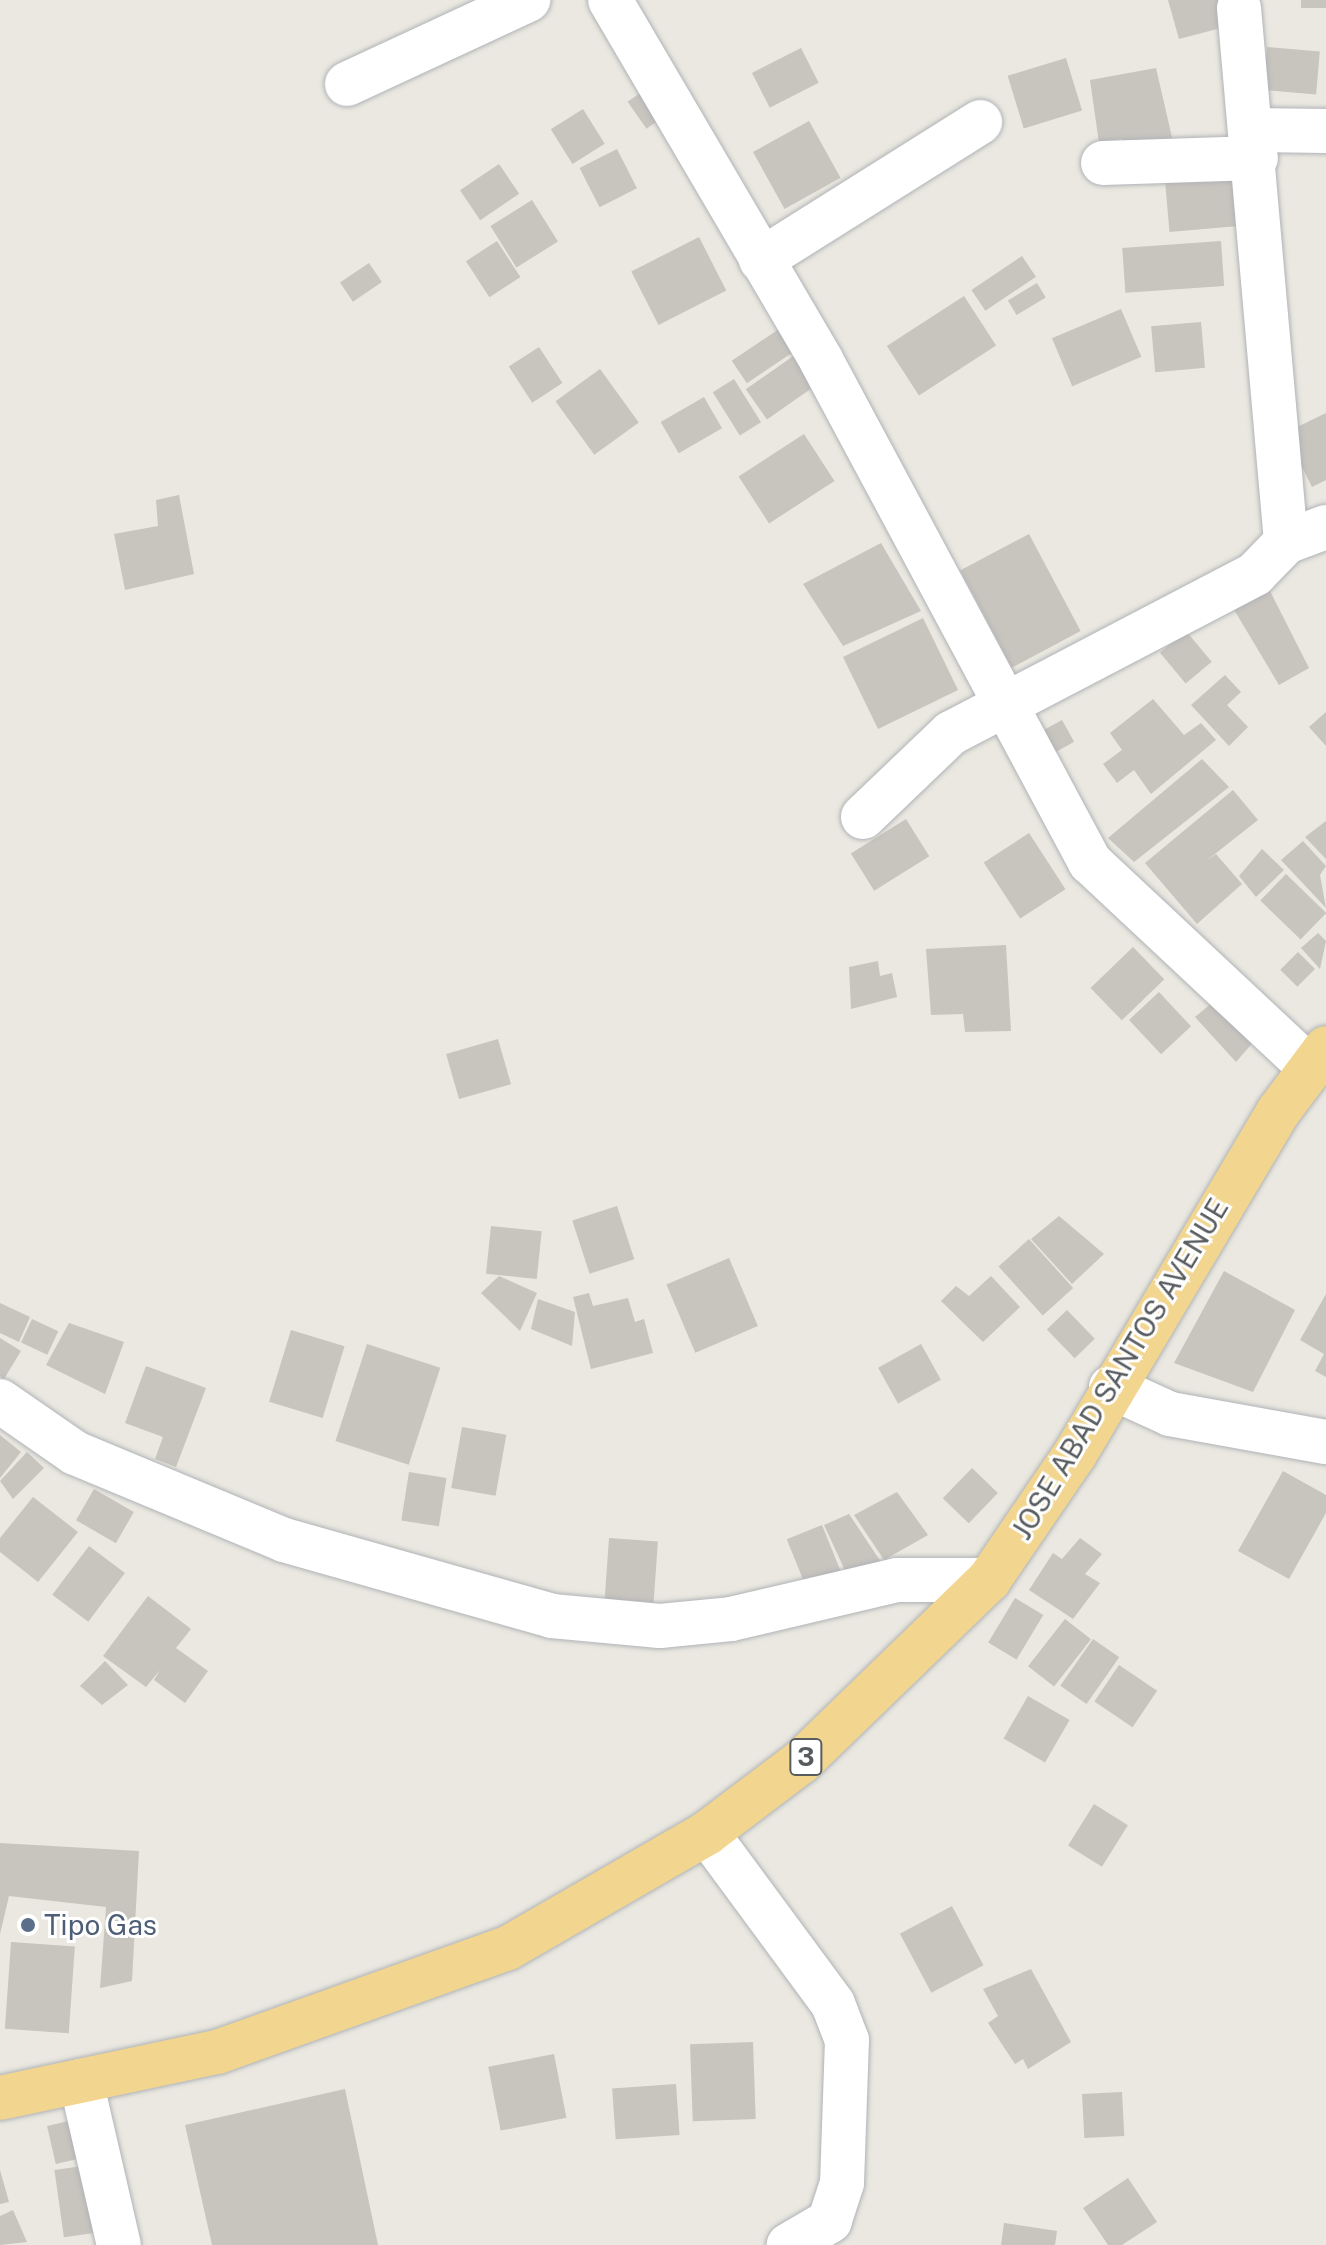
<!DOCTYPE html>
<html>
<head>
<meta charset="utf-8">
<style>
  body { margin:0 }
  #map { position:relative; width:1326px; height:2245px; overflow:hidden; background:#eae8e0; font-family:"Public Sans",sans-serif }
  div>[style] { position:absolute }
  .building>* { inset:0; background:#c8c4be; transform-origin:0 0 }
  .roads { filter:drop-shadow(0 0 2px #b0b3b7) drop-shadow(0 0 2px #b0b3b7) }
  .minor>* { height:44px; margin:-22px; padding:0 22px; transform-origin:22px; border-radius:22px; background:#fff }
  .highway>* { height:44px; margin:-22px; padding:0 22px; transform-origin:22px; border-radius:22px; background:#f2d68f }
  .dots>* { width:22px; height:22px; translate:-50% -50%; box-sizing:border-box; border:4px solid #fff; border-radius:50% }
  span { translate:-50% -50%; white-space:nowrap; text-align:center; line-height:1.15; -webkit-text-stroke:6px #fff; paint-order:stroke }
  .shield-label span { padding:2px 6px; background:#fff; border:2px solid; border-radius:6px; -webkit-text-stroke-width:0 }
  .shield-label { font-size:26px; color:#595c5f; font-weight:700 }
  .street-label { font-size:28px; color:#595c5f }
  .service-label { font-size:28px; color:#4e5e75 }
  .left { translate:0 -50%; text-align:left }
</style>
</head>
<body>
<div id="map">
  <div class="building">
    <div style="clip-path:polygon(1168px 0,1218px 0,1225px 27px,1179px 39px)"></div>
    <div style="left:1301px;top:0;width:25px;height:8px"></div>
    <div style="left:1267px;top:47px;width:53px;height:43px;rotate:5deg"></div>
    <div style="left:801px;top:48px;width:39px;height:55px;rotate:63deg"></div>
    <div style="left:1066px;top:58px;width:55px;height:61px;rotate:73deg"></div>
    <div style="clip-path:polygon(1156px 68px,1174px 146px,1124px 151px,1122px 139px,1099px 143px,1090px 80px)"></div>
    <div style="left:653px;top:84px;width:33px;height:31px;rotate:55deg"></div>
    <div style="left:583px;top:109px;width:41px;height:38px;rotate:58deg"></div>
    <div style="left:809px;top:121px;width:65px;height:64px;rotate:61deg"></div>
    <div style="left:617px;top:149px;width:44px;height:42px;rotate:63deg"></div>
    <div style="left:499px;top:164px;width:36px;height:47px;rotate:56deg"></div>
    <div style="left:1236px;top:166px;width:60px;height:72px;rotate:85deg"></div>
    <div style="left:532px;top:200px;width:49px;height:49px;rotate:58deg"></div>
    <div style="left:699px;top:237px;width:60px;height:76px;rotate:63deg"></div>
    <div style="left:497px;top:241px;width:43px;height:37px;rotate:57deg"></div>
    <div style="left:1221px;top:241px;width:45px;height:99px;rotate:86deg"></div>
    <div style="left:1022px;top:256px;width:25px;height:61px;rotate:56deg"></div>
    <div style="left:369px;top:263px;width:23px;height:35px;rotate:56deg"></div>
    <div style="left:1037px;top:283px;width:17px;height:34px;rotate:59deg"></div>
    <div style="left:964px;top:296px;width:59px;height:92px;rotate:57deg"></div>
    <div style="left:1121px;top:309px;width:52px;height:75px;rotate:67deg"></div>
    <div style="left:1201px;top:322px;width:46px;height:50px;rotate:85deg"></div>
    <div style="left:779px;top:329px;width:27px;height:57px;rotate:56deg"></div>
    <div style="left:539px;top:347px;width:43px;height:36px;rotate:57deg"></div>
    <div style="left:799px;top:352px;width:37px;height:65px;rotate:55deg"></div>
    <div style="left:600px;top:369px;width:66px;height:55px;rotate:54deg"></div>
    <div style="left:734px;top:379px;width:51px;height:25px;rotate:58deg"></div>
    <div style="left:704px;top:397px;width:36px;height:50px;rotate:60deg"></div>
    <div style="clip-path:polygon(1326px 413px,1326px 480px,1312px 487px,1285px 433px)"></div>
    <div style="left:804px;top:434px;width:56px;height:78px;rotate:57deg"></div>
    <div style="clip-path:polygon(179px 495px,194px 574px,125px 590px,114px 534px,158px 526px,156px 500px)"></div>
    <div style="left:1029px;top:534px;width:110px;height:78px;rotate:62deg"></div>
    <div style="clip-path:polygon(881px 543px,921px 611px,843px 646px,803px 584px)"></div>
    <div style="clip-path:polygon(1270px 591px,1309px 668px,1279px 685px,1233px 608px)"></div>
    <div style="left:923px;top:618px;width:80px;height:89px;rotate:64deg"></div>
    <div style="left:1186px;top:631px;width:40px;height:34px;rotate:50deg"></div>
    <div style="clip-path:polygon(1225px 675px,1241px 692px,1227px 705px,1248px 727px,1229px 746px,1191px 705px)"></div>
    <div style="clip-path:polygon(1153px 699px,1184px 735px,1201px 723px,1216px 740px,1151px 794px,1134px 770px,1117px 783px,1103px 764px,1122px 750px,1110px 733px)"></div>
    <div style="clip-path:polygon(1326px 712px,1326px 746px,1309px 727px)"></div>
    <div style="left:1062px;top:720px;width:25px;height:29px;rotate:61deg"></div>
    <div style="clip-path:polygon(1202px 759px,1229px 787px,1134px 862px,1108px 838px)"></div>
    <div style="clip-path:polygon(1233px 790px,1258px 820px,1206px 861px,1216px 854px,1242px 884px,1197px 924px,1145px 863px)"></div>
    <div style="left:906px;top:819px;width:44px;height:65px;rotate:58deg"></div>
    <div style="clip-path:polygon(1326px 821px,1326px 859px,1305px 837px)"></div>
    <div style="left:1029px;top:833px;width:67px;height:54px;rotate:57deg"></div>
    <div style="clip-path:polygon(1303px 841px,1326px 866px,1320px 875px,1326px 908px,1281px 860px)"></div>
    <div style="clip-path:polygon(1262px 849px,1284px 870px,1256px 897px,1239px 876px)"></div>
    <div style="left:1286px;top:874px;width:56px;height:37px;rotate:44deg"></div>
    <div style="clip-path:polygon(1318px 933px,1326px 941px,1320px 969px,1301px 948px)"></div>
    <div style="clip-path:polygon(1006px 945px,1011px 1031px,965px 1032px,963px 1014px,931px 1015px,926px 949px)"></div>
    <div style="left:1133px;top:947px;width:45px;height:59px;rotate:46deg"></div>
    <div style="left:1298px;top:952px;width:24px;height:25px;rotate:45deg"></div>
    <div style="clip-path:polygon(878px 961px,880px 976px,892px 973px,897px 997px,851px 1009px,849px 967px)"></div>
    <div style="left:1159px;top:992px;width:47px;height:41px;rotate:47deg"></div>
    <div style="clip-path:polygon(1219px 997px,1262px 1032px,1236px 1062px,1195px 1017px)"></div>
    <div style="left:498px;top:1039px;width:47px;height:54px;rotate:74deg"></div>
    <div style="left:617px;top:1206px;width:56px;height:47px;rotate:72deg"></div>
    <div style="clip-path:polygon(1059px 1216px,1104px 1254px,1072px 1284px,1031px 1239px)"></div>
    <div style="left:491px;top:1226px;width:51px;height:48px;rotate:6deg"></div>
    <div style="left:1029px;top:1239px;width:66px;height:41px;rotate:48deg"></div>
    <div style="left:729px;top:1258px;width:74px;height:68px;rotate:67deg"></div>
    <div style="clip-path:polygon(1224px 1271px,1295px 1310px,1253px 1392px,1174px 1363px)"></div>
    <div style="clip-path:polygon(499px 1276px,537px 1293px,520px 1331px,481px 1293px)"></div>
    <div style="clip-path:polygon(991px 1276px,1020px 1307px,983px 1342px,941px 1301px,956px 1286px,969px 1296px)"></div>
    <div style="clip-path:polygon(589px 1293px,593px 1306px,628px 1298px,635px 1322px,644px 1319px,653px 1353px,591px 1369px,573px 1297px)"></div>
    <div style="clip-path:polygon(1326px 1294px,1326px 1377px,1315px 1371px,1324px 1354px,1300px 1340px)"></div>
    <div style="clip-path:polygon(538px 1299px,575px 1312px,572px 1346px,531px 1329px)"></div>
    <div style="clip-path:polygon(0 1303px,30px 1317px,19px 1342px,0 1333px)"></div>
    <div style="left:1067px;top:1310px;width:40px;height:28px;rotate:46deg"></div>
    <div style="left:32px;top:1319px;width:29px;height:26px;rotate:25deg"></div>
    <div style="clip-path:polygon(69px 1323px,124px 1342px,105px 1394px,46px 1365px)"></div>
    <div style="left:291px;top:1330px;width:56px;height:75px;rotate:17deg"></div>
    <div style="clip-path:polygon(0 1338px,21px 1351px,4px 1379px,0 1376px)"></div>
    <div style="left:367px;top:1344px;width:77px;height:102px;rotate:18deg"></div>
    <div style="left:921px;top:1344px;width:41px;height:49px;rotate:61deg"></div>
    <div style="clip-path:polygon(146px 1366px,206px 1388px,176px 1467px,155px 1459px,163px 1437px,125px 1423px)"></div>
    <div style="left:462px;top:1427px;width:45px;height:62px;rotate:10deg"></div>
    <div style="clip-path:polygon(0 1435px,21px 1452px,0 1478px)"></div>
    <div style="clip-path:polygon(27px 1452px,44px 1468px,13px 1499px,0 1481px)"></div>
    <div style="left:972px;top:1468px;width:36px;height:42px;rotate:44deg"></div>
    <div style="clip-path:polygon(1283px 1471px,1326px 1495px,1326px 1513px,1289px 1579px,1238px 1551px)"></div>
    <div style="left:409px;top:1472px;width:38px;height:49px;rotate:9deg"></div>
    <div style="left:94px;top:1489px;width:46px;height:36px;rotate:30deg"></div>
    <div style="clip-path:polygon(897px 1492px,928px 1535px,884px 1560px,854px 1515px)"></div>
    <div style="clip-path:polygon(33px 1497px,78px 1532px,38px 1582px,0 1552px,0 1538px)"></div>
    <div style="clip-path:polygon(849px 1514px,883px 1565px,849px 1579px,824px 1525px)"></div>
    <div style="left:822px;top:1525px;width:58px;height:38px;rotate:68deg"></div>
    <div style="left:609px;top:1538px;width:49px;height:61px;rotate:4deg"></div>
    <div style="clip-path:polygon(1080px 1538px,1102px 1554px,1085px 1574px,1100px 1583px,1073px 1619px,1029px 1590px,1053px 1553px,1062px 1559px)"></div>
    <div style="left:89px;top:1546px;width:45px;height:61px;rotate:37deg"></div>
    <div style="clip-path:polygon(148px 1596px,191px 1629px,176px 1648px,208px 1671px,185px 1703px,154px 1680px,160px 1670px,146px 1687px,103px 1656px)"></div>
    <div style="left:1015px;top:1598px;width:33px;height:52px;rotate:31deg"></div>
    <div style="left:1065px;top:1619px;width:33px;height:60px;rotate:38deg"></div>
    <div style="left:1093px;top:1639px;width:32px;height:57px;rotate:35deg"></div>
    <div style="clip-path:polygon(105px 1661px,128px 1685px,102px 1705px,80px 1686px)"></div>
    <div style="left:1119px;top:1665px;width:46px;height:44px;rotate:34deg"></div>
    <div style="left:1028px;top:1696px;width:48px;height:49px;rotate:30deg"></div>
    <div style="left:1094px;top:1804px;width:40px;height:49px;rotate:32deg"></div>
    <div style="clip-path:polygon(0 1843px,139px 1851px,132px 1981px,100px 1988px,106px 1907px,9px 1896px,0 1934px)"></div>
    <div style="left:952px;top:1906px;width:67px;height:59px;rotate:62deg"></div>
    <div style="left:11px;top:1942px;width:64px;height:87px;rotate:4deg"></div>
    <div style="clip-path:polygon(1031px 1969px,1071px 2042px,1028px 2069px,1023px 2059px,1015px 2064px,988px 2023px,998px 2016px,983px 1989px)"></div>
    <div style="left:753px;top:2042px;width:77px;height:63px;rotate:88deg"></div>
    <div style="left:554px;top:2054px;width:65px;height:67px;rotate:79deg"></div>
    <div style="left:676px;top:2084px;width:51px;height:64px;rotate:86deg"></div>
    <div style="clip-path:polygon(345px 2089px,378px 2245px,212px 2245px,185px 2125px)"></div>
    <div style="left:1122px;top:2092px;width:44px;height:40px;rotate:87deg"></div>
    <div style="left:86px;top:2117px;width:39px;height:40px;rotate:77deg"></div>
    <div style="left:97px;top:2164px;width:68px;height:43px;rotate:82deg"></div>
    <div style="clip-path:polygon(0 2170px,9px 2202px,0 2204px)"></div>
    <div style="clip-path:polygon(1128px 2178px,1157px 2222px,1122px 2245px,1108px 2245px,1083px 2208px)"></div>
    <div style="clip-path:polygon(13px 2210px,27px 2242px,0 2245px,0 2216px)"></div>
    <div style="clip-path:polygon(1004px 2223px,1057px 2231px,1055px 2245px,1001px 2245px)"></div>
  </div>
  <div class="roads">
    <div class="minor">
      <div style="left:610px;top:0;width:417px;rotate:59.6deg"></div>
      <div style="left:821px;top:360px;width:570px;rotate:61.82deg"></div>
      <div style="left:1090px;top:862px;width:300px;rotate:43.1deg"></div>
      <div style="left:347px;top:84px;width:200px;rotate:-24.9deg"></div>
      <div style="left:1254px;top:130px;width:72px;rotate:0.8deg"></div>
      <div style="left:1103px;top:163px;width:153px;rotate:-1.9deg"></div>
      <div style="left:761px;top:260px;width:259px;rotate:-32.2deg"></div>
      <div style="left:1286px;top:542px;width:43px;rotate:-20.6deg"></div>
      <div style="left:863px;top:817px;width:122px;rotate:-43.7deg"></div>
      <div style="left:951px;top:733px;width:343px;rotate:-27.6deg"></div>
      <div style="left:1255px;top:574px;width:45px;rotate:-45.9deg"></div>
      <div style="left:1286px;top:542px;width:536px;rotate:-95.03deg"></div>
      <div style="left:1111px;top:1387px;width:65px;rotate:24.6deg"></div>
      <div style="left:1170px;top:1414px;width:158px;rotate:10.2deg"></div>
      <div style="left:0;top:1401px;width:91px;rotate:34.7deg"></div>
      <div style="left:75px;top:1453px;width:226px;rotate:22.6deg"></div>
      <div style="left:284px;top:1540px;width:279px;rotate:15.8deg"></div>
      <div style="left:552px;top:1616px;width:108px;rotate:5.3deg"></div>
      <div style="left:660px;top:1626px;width:71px;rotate:-5.6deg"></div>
      <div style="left:731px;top:1619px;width:171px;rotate:-13.2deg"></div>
      <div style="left:897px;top:1580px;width:92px"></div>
      <div style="left:707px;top:1833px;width:212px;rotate:53.6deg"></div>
      <div style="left:833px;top:2004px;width:39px;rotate:69deg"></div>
      <div style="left:847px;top:2040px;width:143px;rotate:92deg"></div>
      <div style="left:842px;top:2183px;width:40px;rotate:108deg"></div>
      <div style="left:830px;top:2221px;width:48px;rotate:149.7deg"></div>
      <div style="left:81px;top:2081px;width:168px;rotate:77deg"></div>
    </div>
    <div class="highway">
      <div style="left:0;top:2098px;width:222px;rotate:-12deg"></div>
      <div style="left:217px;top:2052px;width:309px;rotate:-19.7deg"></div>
      <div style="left:508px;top:1948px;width:230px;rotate:-30deg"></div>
      <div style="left:707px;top:1833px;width:118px;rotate:-37.1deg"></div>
      <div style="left:801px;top:1762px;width:262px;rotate:-44.1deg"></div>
      <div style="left:989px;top:1580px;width:153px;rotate:-55.7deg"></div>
      <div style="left:1075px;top:1454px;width:398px;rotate:-59.3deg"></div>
      <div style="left:1278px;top:1112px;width:80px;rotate:-53.1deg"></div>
    </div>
  </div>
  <div class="dots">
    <div style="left:28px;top:1925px;background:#5c6f8a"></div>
  </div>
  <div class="shield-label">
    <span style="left:806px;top:1757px">3</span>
  </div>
  <div class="street-label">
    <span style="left:1120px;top:1369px;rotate:-59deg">JOSE ABAD SANTOS AVENUE</span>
  </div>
  <div class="service-label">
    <span class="left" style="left:44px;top:1925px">Tipo Gas</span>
  </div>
</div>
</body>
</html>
